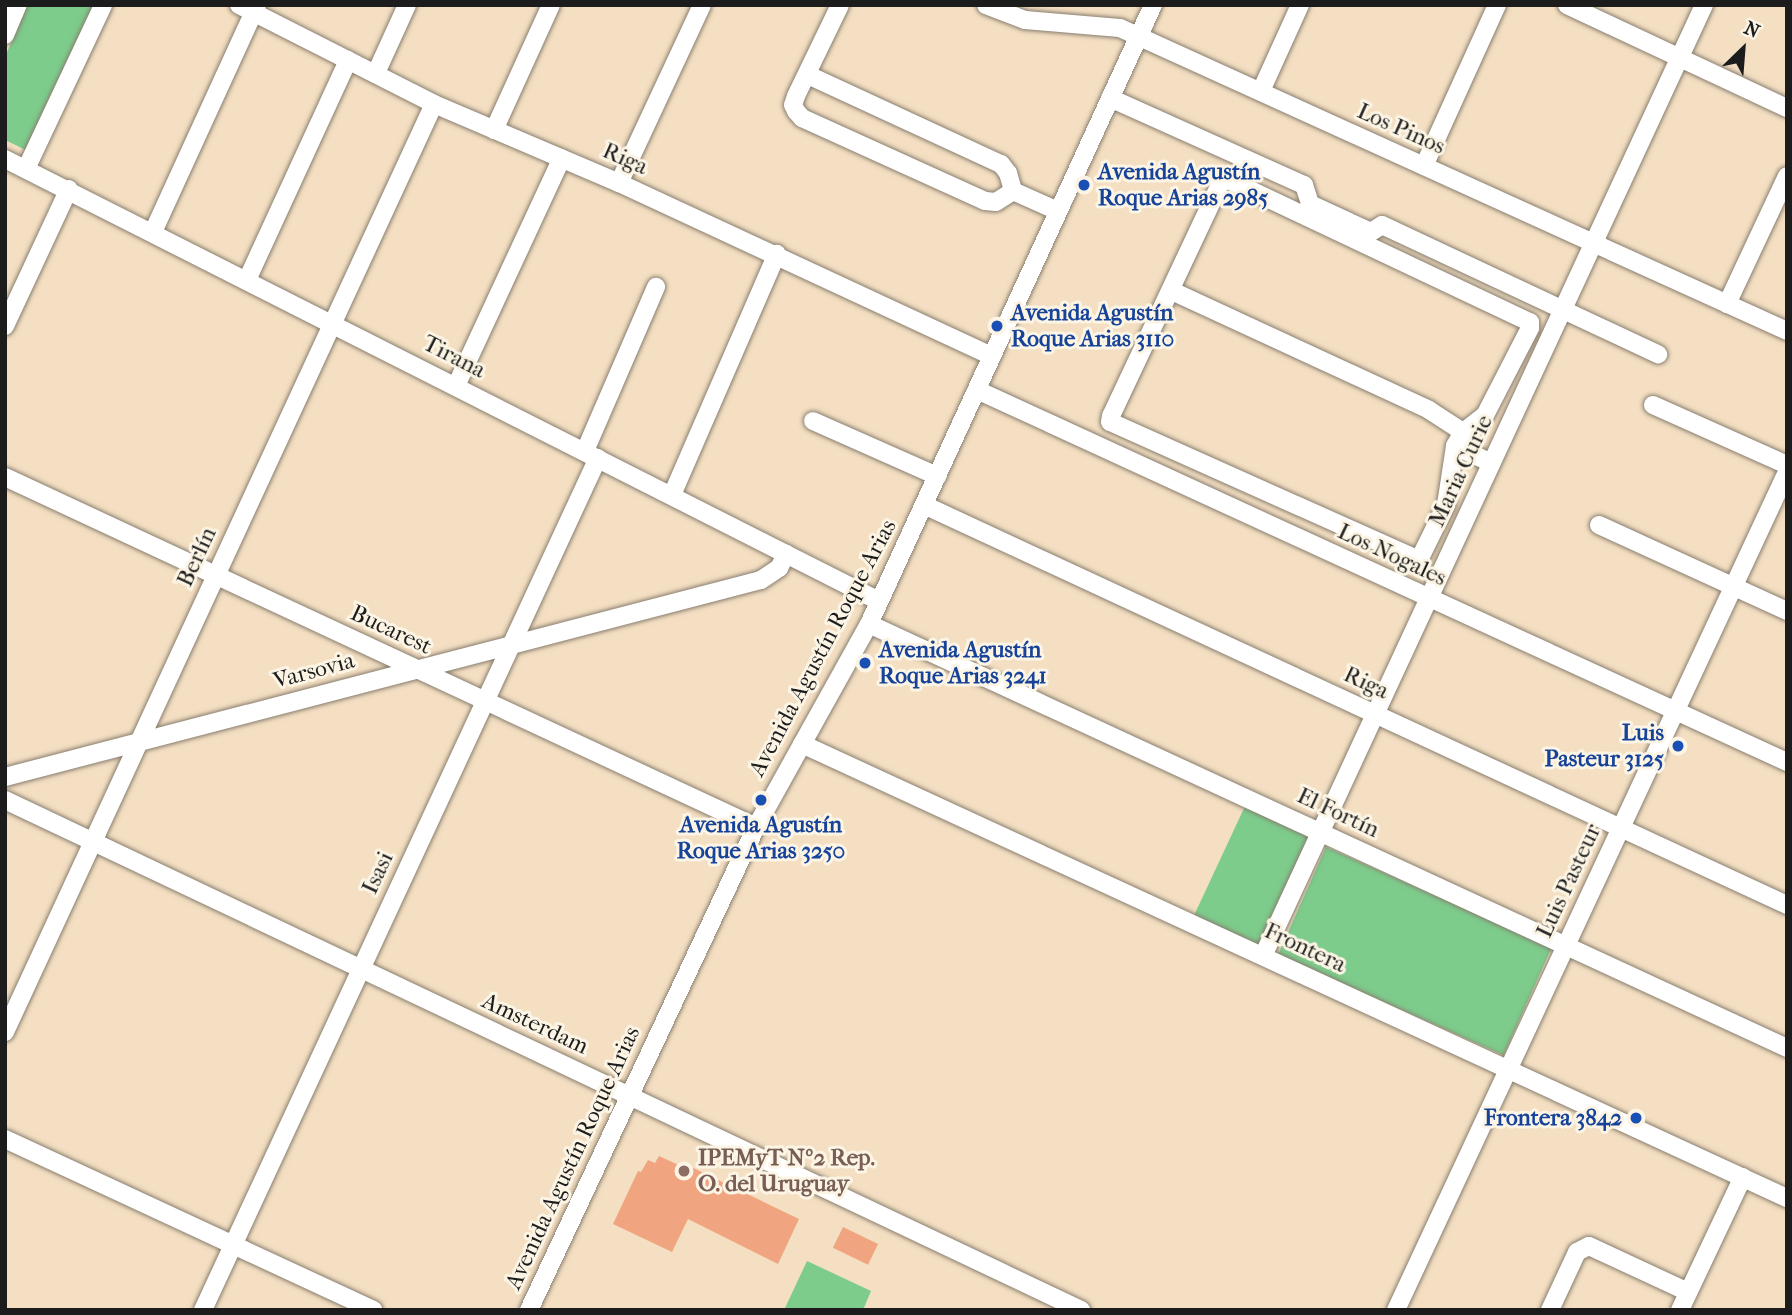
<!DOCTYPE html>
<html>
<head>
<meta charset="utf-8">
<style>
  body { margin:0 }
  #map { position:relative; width:1792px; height:1315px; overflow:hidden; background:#f4dfc2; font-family:"IM FELL French Canon",serif }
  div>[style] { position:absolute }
  .green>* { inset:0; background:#7dcc8c; transform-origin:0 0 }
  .building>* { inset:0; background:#f0a580; transform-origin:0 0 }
  .roads { filter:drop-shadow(0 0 2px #887e6f) drop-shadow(0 0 2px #887e6f) }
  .minor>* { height:18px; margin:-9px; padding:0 9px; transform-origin:9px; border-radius:9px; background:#fff }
  .dots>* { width:19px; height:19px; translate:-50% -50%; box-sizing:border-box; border:4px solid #fcf5e5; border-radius:50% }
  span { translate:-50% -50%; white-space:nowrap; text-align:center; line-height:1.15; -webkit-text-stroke:6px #fcf5e5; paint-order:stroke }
  .street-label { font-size:23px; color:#1c1c1c }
  .transit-label { font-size:23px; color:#164399; font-weight:700 }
  .left { translate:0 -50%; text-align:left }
  .right { translate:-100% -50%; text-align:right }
  .education-label { font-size:23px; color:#785e54; font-weight:700 }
  .frame { position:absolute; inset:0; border:7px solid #1c1c1c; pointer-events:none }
  .north { position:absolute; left:1708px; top:14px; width:70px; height:70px; -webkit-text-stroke:5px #fcf5e5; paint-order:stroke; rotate:25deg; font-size:19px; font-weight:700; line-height:28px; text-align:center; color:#1c1c1c }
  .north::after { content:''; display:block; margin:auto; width:24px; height:32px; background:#1c1c1c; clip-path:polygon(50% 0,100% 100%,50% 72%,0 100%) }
</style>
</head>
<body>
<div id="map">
  <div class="green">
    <div style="clip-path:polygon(27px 5px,99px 5px,30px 152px,5px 140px,5px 57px)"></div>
    <div style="left:1246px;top:804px;width:73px;height:125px;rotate:25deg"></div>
    <div style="left:1326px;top:847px;width:247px;height:118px;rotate:24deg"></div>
    <div style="clip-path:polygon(807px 1261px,871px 1291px,863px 1310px,785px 1308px)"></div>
  </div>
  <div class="building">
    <div style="clip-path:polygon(659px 1156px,683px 1167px,685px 1164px,799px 1219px,778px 1264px,688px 1219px,672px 1252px,613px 1224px,638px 1171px,641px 1172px,648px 1160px,655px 1163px)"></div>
    <div style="left:843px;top:1227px;width:39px;height:23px;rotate:26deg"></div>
  </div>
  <div class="roads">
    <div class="minor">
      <div style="left:239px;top:5px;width:219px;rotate:26.9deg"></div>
      <div style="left:434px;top:104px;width:201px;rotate:23.1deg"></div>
      <div style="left:619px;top:183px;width:411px;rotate:24.9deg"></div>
      <div style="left:840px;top:5px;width:101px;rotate:115.8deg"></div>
      <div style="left:796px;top:96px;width:9px;rotate:108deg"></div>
      <div style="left:793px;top:105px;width:7px;rotate:63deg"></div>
      <div style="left:796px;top:111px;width:9px;rotate:49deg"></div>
      <div style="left:802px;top:118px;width:201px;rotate:24.4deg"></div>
      <div style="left:985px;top:201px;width:11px;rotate:5deg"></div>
      <div style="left:996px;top:202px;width:20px;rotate:-33deg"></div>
      <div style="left:986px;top:5px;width:42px;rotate:21deg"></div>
      <div style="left:1025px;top:20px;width:95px;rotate:4.8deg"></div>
      <div style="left:1120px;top:28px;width:733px;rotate:24.43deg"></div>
      <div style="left:1567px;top:5px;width:243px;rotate:25.1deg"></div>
      <div style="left:5px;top:35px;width:33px;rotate:-67deg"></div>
      <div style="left:376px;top:73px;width:75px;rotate:-65.5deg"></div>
      <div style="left:808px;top:75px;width:213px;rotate:24.8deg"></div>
      <div style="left:1001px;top:164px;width:11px;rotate:52deg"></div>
      <div style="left:1008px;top:173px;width:19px;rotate:74deg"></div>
      <div style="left:1261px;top:91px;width:94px;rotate:-65.6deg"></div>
      <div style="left:1110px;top:98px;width:213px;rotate:24.2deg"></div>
      <div style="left:1304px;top:185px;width:20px;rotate:72deg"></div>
      <div style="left:1310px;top:204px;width:67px;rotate:24.7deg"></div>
      <div style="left:1371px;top:232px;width:13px;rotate:-32deg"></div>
      <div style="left:1382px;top:225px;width:305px;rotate:25.1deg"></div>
      <div style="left:494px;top:130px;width:137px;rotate:-65.5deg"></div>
      <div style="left:5px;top:159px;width:979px;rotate:26.83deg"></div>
      <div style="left:1424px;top:166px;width:177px;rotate:-65.6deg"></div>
      <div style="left:26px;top:169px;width:181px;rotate:-64.8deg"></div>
      <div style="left:619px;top:183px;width:196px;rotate:-65deg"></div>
      <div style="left:1013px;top:191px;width:49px;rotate:24deg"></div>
      <div style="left:153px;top:232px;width:250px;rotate:-65.4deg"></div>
      <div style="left:247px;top:280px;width:242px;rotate:-65.3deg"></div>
      <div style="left:1172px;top:291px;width:283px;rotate:24.8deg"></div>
      <div style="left:1429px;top:410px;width:40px;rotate:32.9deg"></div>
      <div style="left:1463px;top:432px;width:16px;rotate:120deg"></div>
      <div style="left:1455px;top:446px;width:40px;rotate:25deg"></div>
      <div style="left:1727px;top:304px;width:141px;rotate:-64.9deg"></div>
      <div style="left:5px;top:326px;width:151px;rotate:-65deg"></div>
      <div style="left:456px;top:386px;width:251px;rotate:-65.1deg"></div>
      <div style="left:977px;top:390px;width:891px;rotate:24.67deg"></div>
      <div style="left:1653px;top:405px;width:147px;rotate:24.1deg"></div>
      <div style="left:813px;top:421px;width:136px;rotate:23.9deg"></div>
      <div style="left:1455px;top:446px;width:60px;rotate:98.7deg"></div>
      <div style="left:1446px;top:505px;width:61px;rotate:116.1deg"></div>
      <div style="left:1419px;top:560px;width:338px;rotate:-155.9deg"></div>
      <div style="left:1110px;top:422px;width:6px;rotate:-81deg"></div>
      <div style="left:1111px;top:416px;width:259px;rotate:-64.8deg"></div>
      <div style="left:1221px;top:182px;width:8px;rotate:-14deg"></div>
      <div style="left:1229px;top:180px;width:333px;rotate:25.3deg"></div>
      <div style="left:1530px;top:322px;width:6px;rotate:90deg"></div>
      <div style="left:1530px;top:328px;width:98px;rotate:117.3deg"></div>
      <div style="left:1485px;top:415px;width:28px;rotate:142deg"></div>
      <div style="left:585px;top:451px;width:179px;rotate:-66.6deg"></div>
      <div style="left:5px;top:477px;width:829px;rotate:24.99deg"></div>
      <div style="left:672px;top:495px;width:263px;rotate:-66.5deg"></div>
      <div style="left:924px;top:505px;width:951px;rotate:24.87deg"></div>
      <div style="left:1599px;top:525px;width:207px;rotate:24.6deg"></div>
      <div style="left:869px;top:624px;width:1011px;rotate:24.79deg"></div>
      <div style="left:802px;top:744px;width:1085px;rotate:24.75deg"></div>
      <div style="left:5px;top:777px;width:781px;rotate:-14.61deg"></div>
      <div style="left:761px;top:580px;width:22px;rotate:-34deg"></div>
      <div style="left:779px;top:568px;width:16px;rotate:-63deg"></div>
      <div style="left:5px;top:800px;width:1191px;rotate:25.36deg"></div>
      <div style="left:1263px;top:956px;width:1048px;rotate:-65.12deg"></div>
      <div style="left:5px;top:1032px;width:1022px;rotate:-65.19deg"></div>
      <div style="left:5px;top:1139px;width:406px;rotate:24.9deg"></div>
      <div style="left:203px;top:1310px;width:939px;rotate:-65.13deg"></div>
      <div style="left:529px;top:1310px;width:534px;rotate:-64.83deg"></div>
      <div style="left:756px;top:827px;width:232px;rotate:-60.9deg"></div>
      <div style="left:869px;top:624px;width:681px;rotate:-65.35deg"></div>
      <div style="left:1396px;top:1310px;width:925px;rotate:-64.99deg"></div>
      <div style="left:1550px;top:1310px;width:64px;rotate:-65deg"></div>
      <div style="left:1577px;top:1252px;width:13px;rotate:-27deg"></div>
      <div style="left:1589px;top:1246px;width:109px;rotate:24.9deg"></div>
      <div style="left:1680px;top:1310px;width:147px;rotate:-64.7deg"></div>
    </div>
  </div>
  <div class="dots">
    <div style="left:1084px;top:185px;background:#1a4fb4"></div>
    <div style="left:997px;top:326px;background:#1a4fb4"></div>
    <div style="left:865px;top:663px;background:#1a4fb4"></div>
    <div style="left:1678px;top:746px;background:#1a4fb4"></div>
    <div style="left:761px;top:800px;background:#1a4fb4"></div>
    <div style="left:1636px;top:1118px;background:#1a4fb4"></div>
    <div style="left:684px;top:1171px;background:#8d6e63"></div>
  </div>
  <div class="street-label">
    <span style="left:1401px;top:129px;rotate:24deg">Los Pinos</span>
    <span style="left:625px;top:159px;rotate:24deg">Riga</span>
    <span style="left:454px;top:357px;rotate:27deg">Tirana</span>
    <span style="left:1461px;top:471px;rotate:-65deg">Maria Curie</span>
    <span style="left:1392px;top:555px;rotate:25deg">Los Nogales</span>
    <span style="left:197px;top:557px;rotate:-65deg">Berlín</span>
    <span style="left:391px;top:630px;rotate:25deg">Bucarest</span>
    <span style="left:823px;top:648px;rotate:-62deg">Avenida Agustín Roque Arias</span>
    <span style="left:314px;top:671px;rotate:-15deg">Varsovia</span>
    <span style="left:1366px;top:683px;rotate:25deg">Riga</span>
    <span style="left:1338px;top:813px;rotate:25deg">El Fortín</span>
    <span style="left:378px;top:873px;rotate:-65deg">Isasi</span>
    <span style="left:1569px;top:881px;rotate:-65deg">Luis Pasteur</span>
    <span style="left:1305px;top:948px;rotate:25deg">Frontera</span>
    <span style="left:535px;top:1024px;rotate:25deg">Amsterdam</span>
    <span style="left:573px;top:1158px;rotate:-65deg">Avenida Agustín Roque Arias</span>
  </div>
  <div class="transit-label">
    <span class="left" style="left:1098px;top:185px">Avenida Agustín<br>Roque Arias 2985</span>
    <span class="left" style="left:1011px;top:326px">Avenida Agustín<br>Roque Arias 3110</span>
    <span class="left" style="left:879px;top:663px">Avenida Agustín<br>Roque Arias 3241</span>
    <span class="right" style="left:1664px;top:746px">Luis<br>Pasteur 3125</span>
    <span style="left:761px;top:838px">Avenida Agustín<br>Roque Arias 3250</span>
    <span class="right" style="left:1622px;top:1118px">Frontera 3842</span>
  </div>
  <div class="education-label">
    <span class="left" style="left:698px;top:1171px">IPEMyT Nº2 Rep.<br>O. del Uruguay</span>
  </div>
  <div class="frame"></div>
  <div class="north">N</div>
</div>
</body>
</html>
